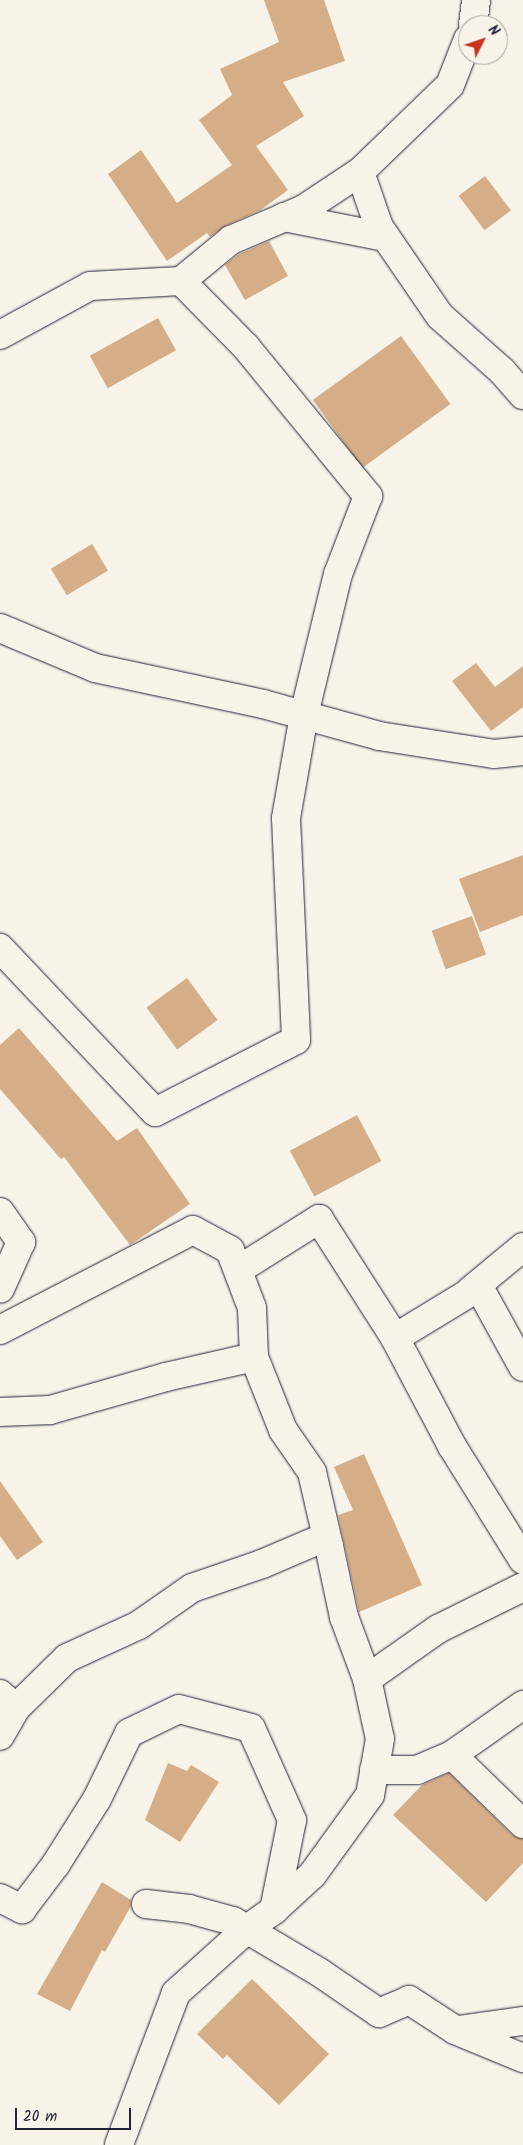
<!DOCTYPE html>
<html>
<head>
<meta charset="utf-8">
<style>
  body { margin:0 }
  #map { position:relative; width:523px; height:2145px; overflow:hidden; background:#f7f3e8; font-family:Kalam,sans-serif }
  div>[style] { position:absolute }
  .building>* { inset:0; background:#d5ad86; transform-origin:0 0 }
  .roads { filter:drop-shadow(0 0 1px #22223b) drop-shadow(0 0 1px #22223b) }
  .minor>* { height:28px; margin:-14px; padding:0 14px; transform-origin:14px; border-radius:14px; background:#f7f3e8 }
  span { translate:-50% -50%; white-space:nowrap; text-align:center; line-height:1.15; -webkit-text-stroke:4px #f7f3e8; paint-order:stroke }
  .north { position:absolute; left:458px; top:15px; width:50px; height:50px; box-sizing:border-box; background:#f7f3e8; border:1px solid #a29fa3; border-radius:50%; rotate:49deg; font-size:14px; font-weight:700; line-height:20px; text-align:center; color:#22223b }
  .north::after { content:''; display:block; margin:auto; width:18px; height:22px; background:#c8321e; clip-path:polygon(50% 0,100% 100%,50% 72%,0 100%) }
  .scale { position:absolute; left:15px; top:2108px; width:116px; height:22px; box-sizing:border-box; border:2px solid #22223b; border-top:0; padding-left:6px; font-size:15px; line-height:18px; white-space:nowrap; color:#22223b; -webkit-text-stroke:4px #f7f3e8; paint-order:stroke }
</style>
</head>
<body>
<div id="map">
  <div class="building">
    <div style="clip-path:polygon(264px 0,324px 0,345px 61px,283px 82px,304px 116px,256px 146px,288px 190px,259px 211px,225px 226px,210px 237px,207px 233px,167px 261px,108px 174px,141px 150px,177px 203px,232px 165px,199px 120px,232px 95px,220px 69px,279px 42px)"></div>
    <div style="left:485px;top:176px;width:43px;height:33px;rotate:53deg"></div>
    <div style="clip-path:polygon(269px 241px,288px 276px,245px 300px,225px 265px,239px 254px)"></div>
    <div style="left:158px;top:318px;width:37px;height:78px;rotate:61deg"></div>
    <div style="left:401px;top:336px;width:84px;height:109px;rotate:54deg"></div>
    <div style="left:92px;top:544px;width:31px;height:48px;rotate:59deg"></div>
    <div style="clip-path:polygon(476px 663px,495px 687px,523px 666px,523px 707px,491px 731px,452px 681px)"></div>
    <div style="clip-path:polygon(523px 855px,523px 915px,480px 932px,459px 879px)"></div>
    <div style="left:472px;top:916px;width:41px;height:43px;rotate:70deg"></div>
    <div style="left:187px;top:978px;width:52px;height:50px;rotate:54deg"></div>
    <div style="clip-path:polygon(19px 1028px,117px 1141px,137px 1128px,190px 1204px,130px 1245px,64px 1157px,61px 1159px,0 1089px,0 1045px)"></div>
    <div style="left:357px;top:1115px;width:52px;height:76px;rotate:62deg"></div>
    <div style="clip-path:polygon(364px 1454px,422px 1585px,359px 1612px,338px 1515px,353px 1510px,334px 1467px)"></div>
    <div style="clip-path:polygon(0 1481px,43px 1542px,17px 1560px,0 1536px)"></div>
    <div style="clip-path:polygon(168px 1763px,187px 1771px,191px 1765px,219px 1782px,180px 1842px,145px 1820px)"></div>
    <div style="clip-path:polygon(449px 1773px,512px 1835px,523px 1839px,523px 1863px,486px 1902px,393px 1815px,422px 1785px)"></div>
    <div style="clip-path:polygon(102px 1882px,131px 1900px,131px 1906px,105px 1952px,102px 1950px,70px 2011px,37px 1994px)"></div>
    <div style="clip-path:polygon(252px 1979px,329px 2054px,279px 2105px,227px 2055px,223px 2059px,197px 2034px)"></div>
  </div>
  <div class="roads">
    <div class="minor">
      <div style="left:473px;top:25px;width:25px;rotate:-83deg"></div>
      <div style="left:360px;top:172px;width:125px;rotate:-44deg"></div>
      <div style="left:450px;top:85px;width:49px;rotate:-68.6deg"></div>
      <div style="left:284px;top:217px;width:103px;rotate:11.2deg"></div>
      <div style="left:181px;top:281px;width:65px;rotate:-39.4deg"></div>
      <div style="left:231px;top:240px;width:79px;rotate:-23deg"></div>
      <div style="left:304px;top:209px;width:67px;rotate:-33.5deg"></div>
      <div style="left:360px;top:172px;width:58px;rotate:70.9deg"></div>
      <div style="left:379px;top:227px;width:108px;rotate:55.6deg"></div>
      <div style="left:440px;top:316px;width:83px;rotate:41.6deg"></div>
      <div style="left:502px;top:371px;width:32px;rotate:49deg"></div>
      <div style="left:0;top:335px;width:102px;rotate:-28.6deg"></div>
      <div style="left:90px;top:286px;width:91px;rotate:-3.1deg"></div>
      <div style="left:181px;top:281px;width:93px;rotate:45.4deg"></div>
      <div style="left:246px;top:347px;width:193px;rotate:50.7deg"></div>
      <div style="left:368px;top:496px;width:84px;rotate:111deg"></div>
      <div style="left:338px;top:574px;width:145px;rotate:103.6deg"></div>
      <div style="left:304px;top:715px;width:105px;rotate:99.9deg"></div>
      <div style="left:286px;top:818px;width:222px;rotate:87.4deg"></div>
      <div style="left:296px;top:1040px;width:158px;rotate:152.9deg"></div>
      <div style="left:155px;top:1112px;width:226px;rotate:-133.4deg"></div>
      <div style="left:0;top:628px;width:103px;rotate:22.8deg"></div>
      <div style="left:95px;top:668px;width:172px;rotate:12.1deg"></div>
      <div style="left:263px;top:704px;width:120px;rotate:15.4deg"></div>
      <div style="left:379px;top:736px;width:116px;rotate:8.9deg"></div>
      <div style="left:494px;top:754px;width:29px;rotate:-6deg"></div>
      <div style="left:0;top:1212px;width:37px;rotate:55deg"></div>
      <div style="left:21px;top:1242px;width:51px;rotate:114.1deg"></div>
      <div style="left:238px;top:1270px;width:96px;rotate:-32.2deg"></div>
      <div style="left:319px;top:1219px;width:141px;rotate:57.4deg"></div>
      <div style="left:395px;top:1338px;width:98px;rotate:-31.3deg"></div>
      <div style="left:479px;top:1287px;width:91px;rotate:61.2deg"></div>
      <div style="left:470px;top:1291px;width:69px;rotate:-39.7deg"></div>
      <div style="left:0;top:1330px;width:217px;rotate:-27.4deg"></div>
      <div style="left:193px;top:1230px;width:42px;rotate:28.4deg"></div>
      <div style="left:230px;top:1250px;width:62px;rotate:69.2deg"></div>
      <div style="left:252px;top:1308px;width:49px;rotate:87.7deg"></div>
      <div style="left:254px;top:1357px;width:90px;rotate:167.2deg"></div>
      <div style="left:166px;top:1377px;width:121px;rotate:164.1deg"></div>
      <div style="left:50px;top:1410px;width:50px;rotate:177.7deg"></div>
      <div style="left:395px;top:1338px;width:122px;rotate:62.2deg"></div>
      <div style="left:452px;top:1446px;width:134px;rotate:58.1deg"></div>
      <div style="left:254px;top:1357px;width:79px;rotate:68.3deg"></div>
      <div style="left:283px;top:1430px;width:51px;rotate:55.4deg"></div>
      <div style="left:312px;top:1472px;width:76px;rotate:77.1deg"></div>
      <div style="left:367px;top:1679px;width:87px;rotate:-35.2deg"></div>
      <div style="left:438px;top:1629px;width:95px;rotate:-26.3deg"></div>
      <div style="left:0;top:1694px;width:21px;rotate:41deg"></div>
      <div style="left:16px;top:1708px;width:32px;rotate:120deg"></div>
      <div style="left:16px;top:1708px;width:71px;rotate:-44.4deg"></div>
      <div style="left:67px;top:1658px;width:79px;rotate:-24.6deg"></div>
      <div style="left:139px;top:1625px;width:65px;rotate:-34.9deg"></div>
      <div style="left:192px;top:1588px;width:74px;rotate:-18.9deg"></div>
      <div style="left:262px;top:1564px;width:66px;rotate:-23.1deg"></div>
      <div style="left:323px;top:1538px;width:10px;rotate:53deg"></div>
      <div style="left:329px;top:1546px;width:73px;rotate:78.1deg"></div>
      <div style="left:344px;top:1617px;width:66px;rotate:69.6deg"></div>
      <div style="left:367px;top:1679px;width:61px;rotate:77.8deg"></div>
      <div style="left:380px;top:1739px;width:57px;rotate:100.1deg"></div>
      <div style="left:370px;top:1795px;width:99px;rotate:125.9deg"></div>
      <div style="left:312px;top:1875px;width:52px;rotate:137.4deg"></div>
      <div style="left:452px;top:1755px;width:87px;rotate:-35.2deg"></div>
      <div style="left:374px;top:1770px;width:43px"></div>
      <div style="left:417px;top:1770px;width:38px;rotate:-23deg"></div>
      <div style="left:452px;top:1755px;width:99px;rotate:44.2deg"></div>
      <div style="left:0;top:1898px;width:25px;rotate:27deg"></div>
      <div style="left:22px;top:1909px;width:56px;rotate:-52.9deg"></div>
      <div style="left:56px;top:1864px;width:77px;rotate:-57.8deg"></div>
      <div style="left:97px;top:1799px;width:73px;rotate:-64.1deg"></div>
      <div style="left:129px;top:1733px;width:55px;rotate:-25.6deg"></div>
      <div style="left:179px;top:1709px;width:74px;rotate:14.8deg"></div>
      <div style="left:251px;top:1728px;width:101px;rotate:66deg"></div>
      <div style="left:292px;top:1820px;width:92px;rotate:101.3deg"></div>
      <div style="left:274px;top:1910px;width:33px;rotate:145deg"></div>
      <div style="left:247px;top:1929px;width:96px;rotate:138deg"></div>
      <div style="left:176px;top:1993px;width:162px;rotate:110.6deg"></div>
      <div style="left:146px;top:1904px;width:43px;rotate:6.6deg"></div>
      <div style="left:189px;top:1909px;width:46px;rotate:15.3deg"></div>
      <div style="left:233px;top:1921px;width:100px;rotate:30.7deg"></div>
      <div style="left:319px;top:1972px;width:73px;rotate:34.3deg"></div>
      <div style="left:379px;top:2013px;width:33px;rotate:-23deg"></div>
      <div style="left:409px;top:2000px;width:55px;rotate:33.1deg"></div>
      <div style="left:455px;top:2030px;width:74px;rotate:22.4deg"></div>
      <div style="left:458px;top:2030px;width:66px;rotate:-7.9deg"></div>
    </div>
  </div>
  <div class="north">N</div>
  <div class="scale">20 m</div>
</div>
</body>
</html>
